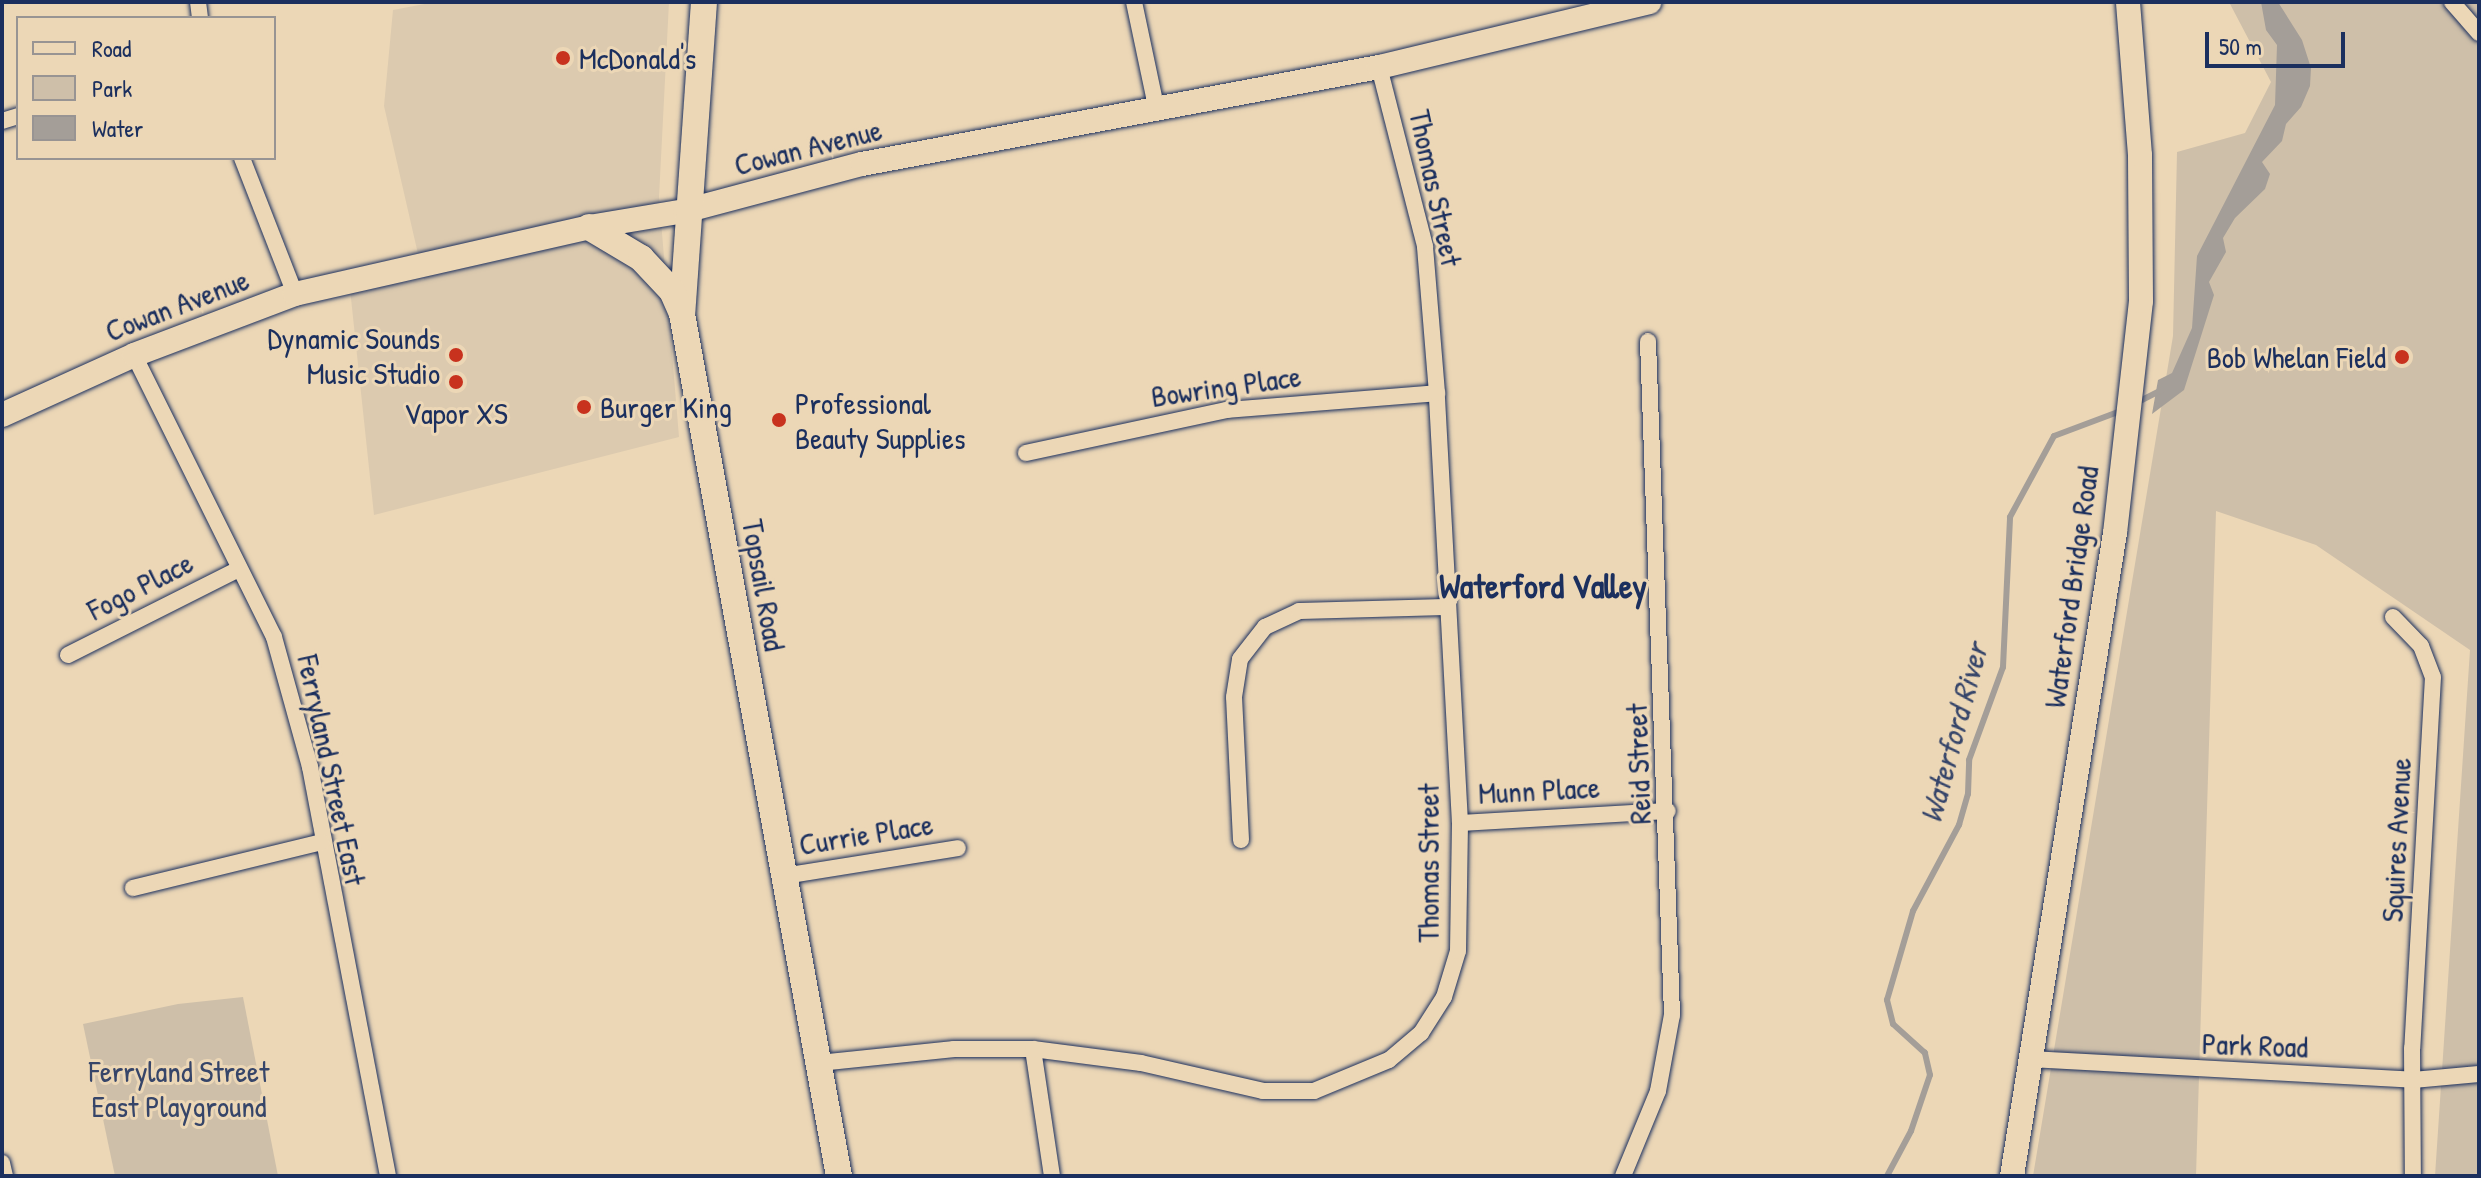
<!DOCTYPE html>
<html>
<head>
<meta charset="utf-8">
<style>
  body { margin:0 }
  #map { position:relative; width:2481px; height:1178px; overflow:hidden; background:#ecd7b6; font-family:"Patrick Hand",sans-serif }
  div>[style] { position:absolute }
  .built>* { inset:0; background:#dccaaf }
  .green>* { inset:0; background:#cebfa9 }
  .water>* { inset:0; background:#a49e98 }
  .stream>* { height:6px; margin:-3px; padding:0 3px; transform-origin:3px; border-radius:3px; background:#a49e98 }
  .roads { filter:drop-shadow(0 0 2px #1b2f5e) drop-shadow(0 0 2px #1b2f5e) }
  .street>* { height:16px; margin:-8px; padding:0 8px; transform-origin:8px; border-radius:8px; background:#ecd7b6 }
  .secondary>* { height:24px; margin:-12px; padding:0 12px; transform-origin:12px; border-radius:12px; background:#ecd7b6 }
  .primary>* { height:26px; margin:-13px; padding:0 13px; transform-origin:13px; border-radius:13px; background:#ecd7b6 }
  .dots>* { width:22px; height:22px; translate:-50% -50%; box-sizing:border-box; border:4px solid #ecd7b6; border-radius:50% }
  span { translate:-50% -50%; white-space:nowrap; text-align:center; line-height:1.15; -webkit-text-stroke:6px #ecd7b6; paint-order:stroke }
  .poi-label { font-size:30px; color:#1b2f5e }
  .left { translate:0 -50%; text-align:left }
  .right { translate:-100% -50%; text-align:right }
  .street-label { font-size:30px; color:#1b2f5e }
  .park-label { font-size:30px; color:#364569 }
  .water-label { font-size:32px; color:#36456a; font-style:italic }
  .quarter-label { font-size:34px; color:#1b2f5e; font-weight:700 }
  .frame { position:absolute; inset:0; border:4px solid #1b2f5e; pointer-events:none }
  .legend { position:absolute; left:16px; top:16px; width:260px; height:144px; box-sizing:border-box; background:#ecd7b6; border:2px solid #989493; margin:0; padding:10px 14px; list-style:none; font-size:24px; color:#1b2f5e }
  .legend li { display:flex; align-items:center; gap:16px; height:40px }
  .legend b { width:40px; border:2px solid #989493 }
  .scale { position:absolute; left:2205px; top:32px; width:140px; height:36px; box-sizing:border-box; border:4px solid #1b2f5e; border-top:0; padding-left:10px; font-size:24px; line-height:28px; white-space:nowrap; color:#1b2f5e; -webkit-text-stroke:6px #ecd7b6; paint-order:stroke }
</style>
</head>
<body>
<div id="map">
  <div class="built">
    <div style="clip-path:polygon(435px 2px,669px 2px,659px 197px,679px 437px,374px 515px,350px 289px,424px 280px,384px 106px,393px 10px)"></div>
  </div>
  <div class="green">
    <div style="clip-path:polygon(2229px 2px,2479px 2px,2479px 1176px,2435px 1176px,2470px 650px,2316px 545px,2216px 511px,2196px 1176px,2033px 1176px,2173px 336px,2177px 152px,2245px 133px,2271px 82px)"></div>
    <div style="clip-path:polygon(243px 997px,278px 1176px,115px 1176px,83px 1024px,178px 1004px)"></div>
  </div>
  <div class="water">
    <div style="clip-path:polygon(2261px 2px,2278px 2px,2302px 40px,2311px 68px,2310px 86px,2301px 107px,2286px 124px,2282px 141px,2262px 162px,2270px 174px,2265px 189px,2235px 218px,2223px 238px,2226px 252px,2209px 282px,2214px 295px,2184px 390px,2152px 414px,2158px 380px,2172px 373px,2192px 328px,2197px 256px,2275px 105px,2277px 45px,2266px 30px)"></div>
  </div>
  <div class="stream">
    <div style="left:2136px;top:403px;width:29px;rotate:-27deg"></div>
    <div style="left:1887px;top:1176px;width:51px;rotate:-61.9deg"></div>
    <div style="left:1911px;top:1131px;width:59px;rotate:-71.3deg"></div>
    <div style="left:1930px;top:1075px;width:23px;rotate:-103deg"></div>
    <div style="left:1925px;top:1053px;width:43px;rotate:-137.8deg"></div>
    <div style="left:1893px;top:1024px;width:25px;rotate:-104deg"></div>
    <div style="left:1887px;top:1000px;width:93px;rotate:-73.7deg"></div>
    <div style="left:1913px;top:911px;width:98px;rotate:-61.9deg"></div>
    <div style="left:1959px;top:825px;width:32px;rotate:-74deg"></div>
    <div style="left:1968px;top:794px;width:34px;rotate:-88deg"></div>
    <div style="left:1969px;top:760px;width:99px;rotate:-69.9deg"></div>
    <div style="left:2003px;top:667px;width:150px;rotate:-87.3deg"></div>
    <div style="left:2010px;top:517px;width:92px;rotate:-61.5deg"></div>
    <div style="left:2054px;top:436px;width:74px;rotate:-20.6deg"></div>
  </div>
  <div class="roads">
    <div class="street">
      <div style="left:198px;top:2px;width:16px;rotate:83deg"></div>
      <div style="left:1134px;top:2px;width:111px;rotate:78.1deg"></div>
      <div style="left:2452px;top:2px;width:41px;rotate:48.9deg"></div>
      <div style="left:2px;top:121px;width:17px;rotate:-17deg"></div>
      <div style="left:242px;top:158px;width:146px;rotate:68.7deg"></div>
      <div style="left:134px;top:355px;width:315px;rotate:63.6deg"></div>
      <div style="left:274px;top:637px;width:135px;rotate:74.5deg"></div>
      <div style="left:310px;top:767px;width:416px;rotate:79.2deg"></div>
      <div style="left:1026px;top:453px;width:206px;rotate:-12.1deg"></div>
      <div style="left:1227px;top:410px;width:211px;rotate:-4.6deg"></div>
      <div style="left:2393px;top:617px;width:40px;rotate:46deg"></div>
      <div style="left:2421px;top:646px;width:33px;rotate:69deg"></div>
      <div style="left:2433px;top:677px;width:372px;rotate:93.2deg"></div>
      <div style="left:2412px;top:1048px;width:128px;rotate:89.6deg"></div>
      <div style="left:68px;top:655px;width:191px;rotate:-26.7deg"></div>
      <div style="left:1460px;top:823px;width:208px;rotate:-3.3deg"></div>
      <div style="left:1241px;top:840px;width:143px;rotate:-92.8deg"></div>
      <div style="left:1234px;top:697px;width:38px;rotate:-81deg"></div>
      <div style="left:1240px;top:659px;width:41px;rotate:-52deg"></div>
      <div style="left:1265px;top:627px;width:38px;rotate:-25deg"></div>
      <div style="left:1299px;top:611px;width:147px;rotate:-1.6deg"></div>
      <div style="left:784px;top:876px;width:176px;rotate:-9.1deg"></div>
      <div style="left:133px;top:888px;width:194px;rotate:-13.7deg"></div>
      <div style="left:1033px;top:1049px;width:128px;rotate:81.5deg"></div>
      <div style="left:2030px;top:1059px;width:384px;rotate:3.1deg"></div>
      <div style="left:2413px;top:1080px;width:66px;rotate:-5.2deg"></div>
      <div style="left:819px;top:1063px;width:136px;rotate:-5.9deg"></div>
      <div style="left:954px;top:1049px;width:79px"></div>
      <div style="left:1033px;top:1049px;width:109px;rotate:7.4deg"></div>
      <div style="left:1141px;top:1063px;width:125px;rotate:12.9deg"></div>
      <div style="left:1263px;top:1091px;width:51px"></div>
      <div style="left:1314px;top:1091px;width:81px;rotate:-22.5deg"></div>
      <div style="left:1389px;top:1060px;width:42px;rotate:-40.2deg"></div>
      <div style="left:1421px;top:1033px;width:43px;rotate:-57.4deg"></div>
      <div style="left:1444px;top:997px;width:48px;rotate:-73.1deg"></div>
      <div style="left:1458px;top:951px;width:128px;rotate:-89.1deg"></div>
      <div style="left:1460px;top:823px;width:431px;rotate:-93.1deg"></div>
      <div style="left:1437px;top:393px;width:147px;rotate:-94.7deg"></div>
      <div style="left:1425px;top:246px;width:185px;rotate:-104.4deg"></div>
      <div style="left:2px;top:1163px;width:13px;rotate:77deg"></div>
      <div style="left:1623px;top:1176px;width:92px;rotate:-67.6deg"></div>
      <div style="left:1658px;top:1091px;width:77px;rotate:-79.6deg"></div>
      <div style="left:1672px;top:1015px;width:674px;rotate:-92.04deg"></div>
    </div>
    <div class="secondary">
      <div style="left:2px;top:415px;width:145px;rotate:-24.4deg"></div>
      <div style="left:134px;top:355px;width:172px;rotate:-20.8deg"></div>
      <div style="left:295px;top:294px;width:302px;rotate:-12.8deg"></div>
      <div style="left:589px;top:227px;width:97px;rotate:-9.5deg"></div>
      <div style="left:685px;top:211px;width:183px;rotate:-14.9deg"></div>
      <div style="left:862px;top:164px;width:526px;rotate:-10.63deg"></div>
      <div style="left:1379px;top:67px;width:278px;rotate:-13.5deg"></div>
      <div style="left:2012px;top:1176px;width:651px;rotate:-80.9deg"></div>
      <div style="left:2115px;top:533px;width:233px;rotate:-83.6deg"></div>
      <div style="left:2141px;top:301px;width:146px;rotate:-90.4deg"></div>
      <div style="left:2140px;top:155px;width:153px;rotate:-94.5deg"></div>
    </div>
    <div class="primary">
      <div style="left:704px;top:2px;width:313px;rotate:94deg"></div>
      <div style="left:682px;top:314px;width:876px;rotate:79.68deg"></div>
      <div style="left:589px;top:227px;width:61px;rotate:30.8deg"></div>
      <div style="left:641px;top:258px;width:45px;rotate:46.8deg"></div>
      <div style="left:672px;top:291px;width:22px;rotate:66deg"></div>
    </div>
  </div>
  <div class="dots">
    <div style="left:563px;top:58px;background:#c8321e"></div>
    <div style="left:456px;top:355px;background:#c8321e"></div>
    <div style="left:2402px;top:357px;background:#c8321e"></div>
    <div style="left:456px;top:382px;background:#c8321e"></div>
    <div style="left:584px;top:407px;background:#c8321e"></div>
    <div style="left:779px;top:420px;background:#c8321e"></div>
  </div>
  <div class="poi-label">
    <span class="left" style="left:579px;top:58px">McDonald's</span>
    <span class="right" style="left:440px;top:355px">Dynamic Sounds<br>Music Studio</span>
    <span class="right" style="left:2386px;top:357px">Bob Whelan Field</span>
    <span class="left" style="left:795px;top:420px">Professional<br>Beauty Supplies</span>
    <span class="left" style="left:600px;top:407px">Burger King</span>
    <span style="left:456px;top:413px">Vapor XS</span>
  </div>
  <div class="street-label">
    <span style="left:808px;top:147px;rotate:-14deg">Cowan Avenue</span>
    <span style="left:1436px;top:188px;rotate:78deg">Thomas Street</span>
    <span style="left:177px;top:305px;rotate:-21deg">Cowan Avenue</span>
    <span style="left:1226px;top:386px;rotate:-8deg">Bowring Place</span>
    <span style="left:764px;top:585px;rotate:80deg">Topsail Road</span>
    <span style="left:140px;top:586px;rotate:-27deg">Fogo Place</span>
    <span style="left:2071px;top:587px;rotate:-82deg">Waterford Bridge Road</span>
    <span style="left:1638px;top:764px;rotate:-92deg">Reid Street</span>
    <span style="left:332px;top:770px;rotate:78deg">Ferryland Street East</span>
    <span style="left:1539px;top:790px;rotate:-3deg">Munn Place</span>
    <span style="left:866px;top:834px;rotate:-9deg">Currie Place</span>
    <span style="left:2396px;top:840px;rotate:-87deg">Squires Avenue</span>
    <span style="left:1428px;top:863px;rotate:-90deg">Thomas Street</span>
    <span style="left:2255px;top:1045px;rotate:2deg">Park Road</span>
  </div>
  <div class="park-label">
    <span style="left:179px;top:1088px">Ferryland Street<br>East Playground</span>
  </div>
  <div class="water-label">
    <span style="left:1954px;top:733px;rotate:-75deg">Waterford River</span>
  </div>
  <div class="quarter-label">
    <span style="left:1543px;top:587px">Waterford Valley</span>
  </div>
  <div class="frame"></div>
  <ul class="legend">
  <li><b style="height:10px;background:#ecd7b6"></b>Road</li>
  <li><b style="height:22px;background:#cebfa9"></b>Park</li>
  <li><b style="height:22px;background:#a49e98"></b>Water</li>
  </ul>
  <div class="scale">50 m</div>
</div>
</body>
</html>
